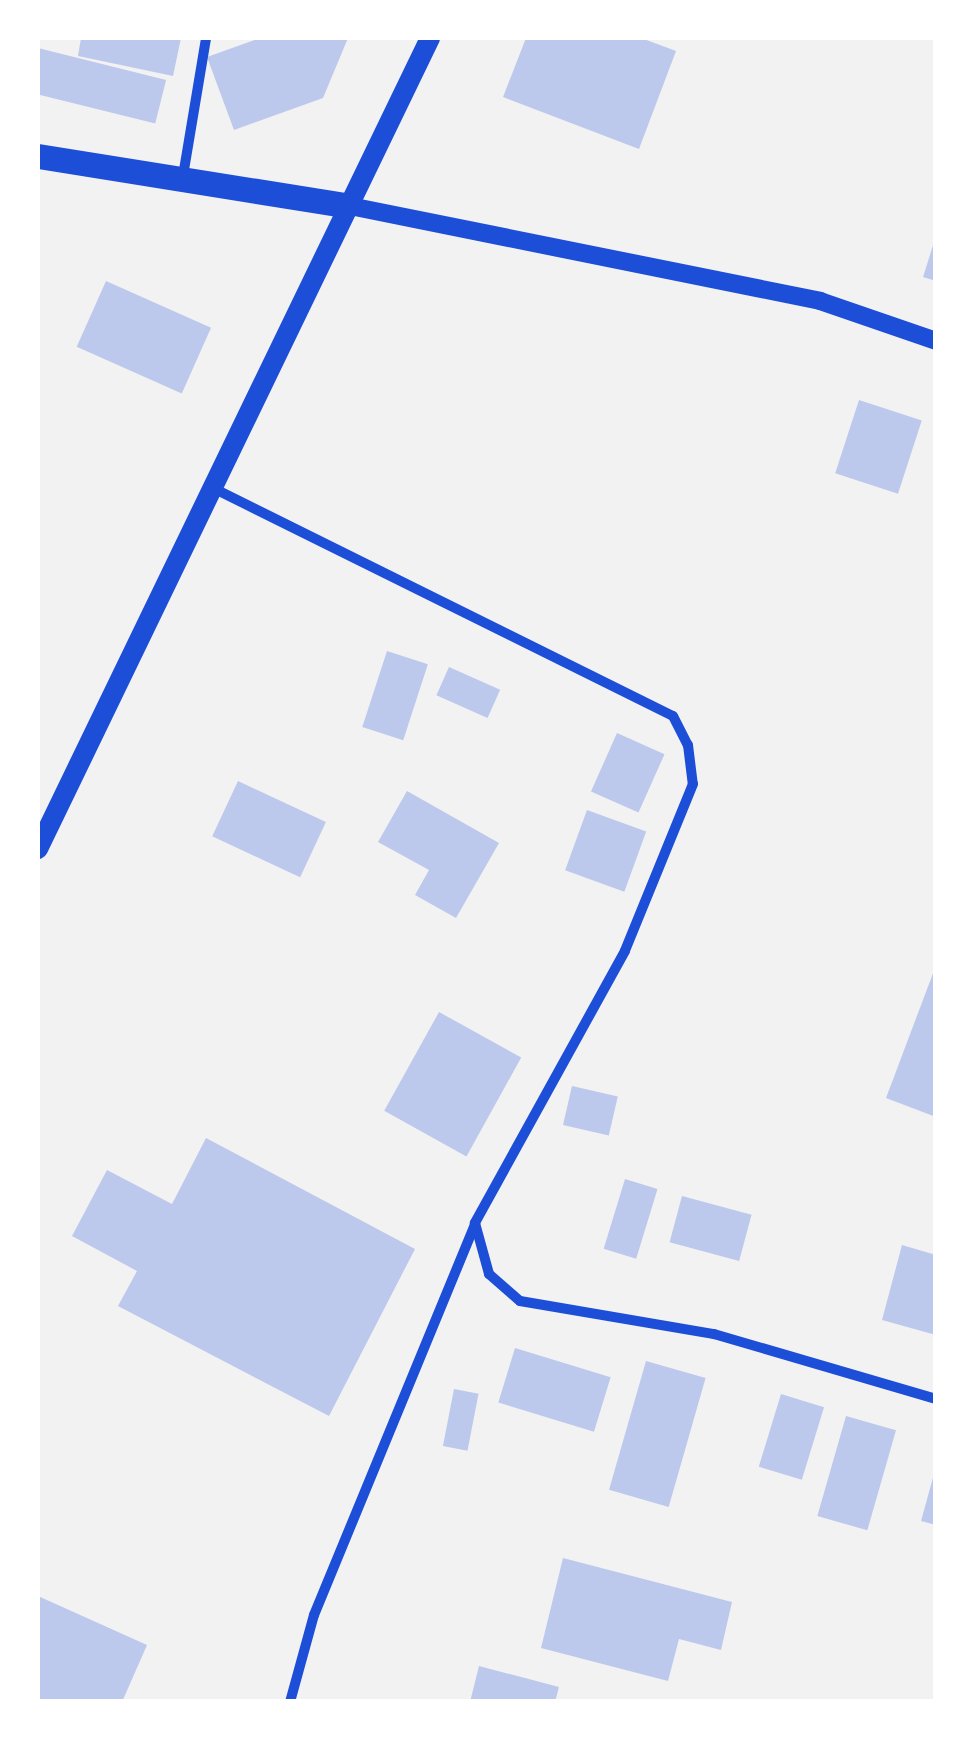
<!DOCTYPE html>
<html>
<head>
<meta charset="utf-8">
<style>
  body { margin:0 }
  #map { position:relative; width:973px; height:1739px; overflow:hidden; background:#f2f2f2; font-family:"Exo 2",sans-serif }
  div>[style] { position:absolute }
  .building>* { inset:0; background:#bdc9ec; transform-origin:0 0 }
  .minor>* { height:10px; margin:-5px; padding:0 5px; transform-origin:5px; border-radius:5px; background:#1d4ed8 }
  .tertiary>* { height:18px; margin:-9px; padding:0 9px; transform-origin:9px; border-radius:9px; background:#1d4ed8 }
  .secondary>* { height:20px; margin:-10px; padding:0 10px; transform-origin:10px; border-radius:10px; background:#1d4ed8 }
  .primary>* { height:25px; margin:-12.5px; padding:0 12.5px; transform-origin:12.5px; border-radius:12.5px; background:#1d4ed8 }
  span { translate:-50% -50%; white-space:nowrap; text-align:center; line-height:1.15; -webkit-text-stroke:10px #fff; paint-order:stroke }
  .frame { position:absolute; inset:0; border:40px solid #fff; pointer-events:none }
</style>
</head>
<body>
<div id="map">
  <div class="building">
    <div style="clip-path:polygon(81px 38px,181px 38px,173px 76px,78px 56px)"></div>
    <div style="clip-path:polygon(260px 38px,348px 38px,323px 98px,234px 130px,207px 57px)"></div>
    <div style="clip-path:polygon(526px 38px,641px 38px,676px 51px,639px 149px,503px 97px)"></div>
    <div style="left:38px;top:48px;width:132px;height:45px;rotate:14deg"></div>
    <div style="clip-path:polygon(935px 239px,936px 239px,936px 281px,923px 277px)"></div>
    <div style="left:106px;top:281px;width:115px;height:72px;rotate:24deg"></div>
    <div style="left:859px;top:400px;width:66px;height:77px;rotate:18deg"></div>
    <div style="left:387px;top:651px;width:43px;height:80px;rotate:18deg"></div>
    <div style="left:449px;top:667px;width:56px;height:31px;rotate:24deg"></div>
    <div style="left:617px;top:733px;width:52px;height:64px;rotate:24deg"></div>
    <div style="left:238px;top:781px;width:97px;height:61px;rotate:25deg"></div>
    <div style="clip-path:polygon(407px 791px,499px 843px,456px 918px,415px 895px,429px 870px,378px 842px)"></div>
    <div style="left:587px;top:810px;width:63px;height:64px;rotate:20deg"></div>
    <div style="clip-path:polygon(935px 968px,936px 968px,936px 1117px,886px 1098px)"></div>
    <div style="left:439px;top:1012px;width:94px;height:113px;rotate:29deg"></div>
    <div style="left:572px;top:1086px;width:47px;height:40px;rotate:13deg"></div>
    <div style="clip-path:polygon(206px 1138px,415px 1249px,329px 1416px,118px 1306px,137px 1271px,72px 1236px,107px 1170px,172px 1204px)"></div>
    <div style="left:625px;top:1179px;width:34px;height:73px;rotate:17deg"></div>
    <div style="left:682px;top:1196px;width:72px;height:48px;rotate:15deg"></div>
    <div style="clip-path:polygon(902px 1245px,936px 1255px,936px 1335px,882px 1320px)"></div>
    <div style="left:515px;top:1348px;width:100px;height:57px;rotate:17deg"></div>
    <div style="left:646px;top:1361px;width:62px;height:134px;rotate:16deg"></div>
    <div style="left:454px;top:1389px;width:25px;height:58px;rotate:11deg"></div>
    <div style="left:781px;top:1394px;width:45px;height:76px;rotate:17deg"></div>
    <div style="left:846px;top:1416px;width:52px;height:104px;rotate:16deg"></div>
    <div style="clip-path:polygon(934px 1474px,936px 1474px,936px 1525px,921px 1521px)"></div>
    <div style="clip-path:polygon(563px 1558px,732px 1602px,721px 1650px,679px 1639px,668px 1681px,541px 1648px)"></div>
    <div style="clip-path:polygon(38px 1596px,147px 1645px,122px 1702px,38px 1702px)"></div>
    <div style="clip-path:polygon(479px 1666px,559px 1687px,555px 1702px,470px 1702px)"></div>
  </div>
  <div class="minor">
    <div style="left:183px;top:176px;width:140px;rotate:-80.5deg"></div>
    <div style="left:213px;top:488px;width:513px;rotate:26.37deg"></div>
    <div style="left:673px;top:716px;width:33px;rotate:63deg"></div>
    <div style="left:688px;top:745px;width:39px;rotate:83deg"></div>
    <div style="left:693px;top:784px;width:180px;rotate:112.2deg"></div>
    <div style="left:625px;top:951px;width:311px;rotate:118.9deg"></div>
    <div style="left:475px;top:1223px;width:53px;rotate:74.6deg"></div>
    <div style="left:489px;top:1274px;width:41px;rotate:41.1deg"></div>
    <div style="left:520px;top:1301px;width:197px;rotate:9.7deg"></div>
    <div style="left:714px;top:1334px;width:231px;rotate:16.3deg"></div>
    <div style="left:290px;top:1702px;width:90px;rotate:-74.6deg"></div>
    <div style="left:314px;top:1615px;width:423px;rotate:-67.6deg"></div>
  </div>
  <div class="tertiary">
    <div style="left:345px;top:205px;width:485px;rotate:11.4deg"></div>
    <div style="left:820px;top:301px;width:123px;rotate:19deg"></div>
  </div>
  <div class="secondary">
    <div style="left:38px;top:849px;width:901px;rotate:-64.2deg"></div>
  </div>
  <div class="primary">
    <div style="left:38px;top:156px;width:311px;rotate:9.1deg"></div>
  </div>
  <div class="frame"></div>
</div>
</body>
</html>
